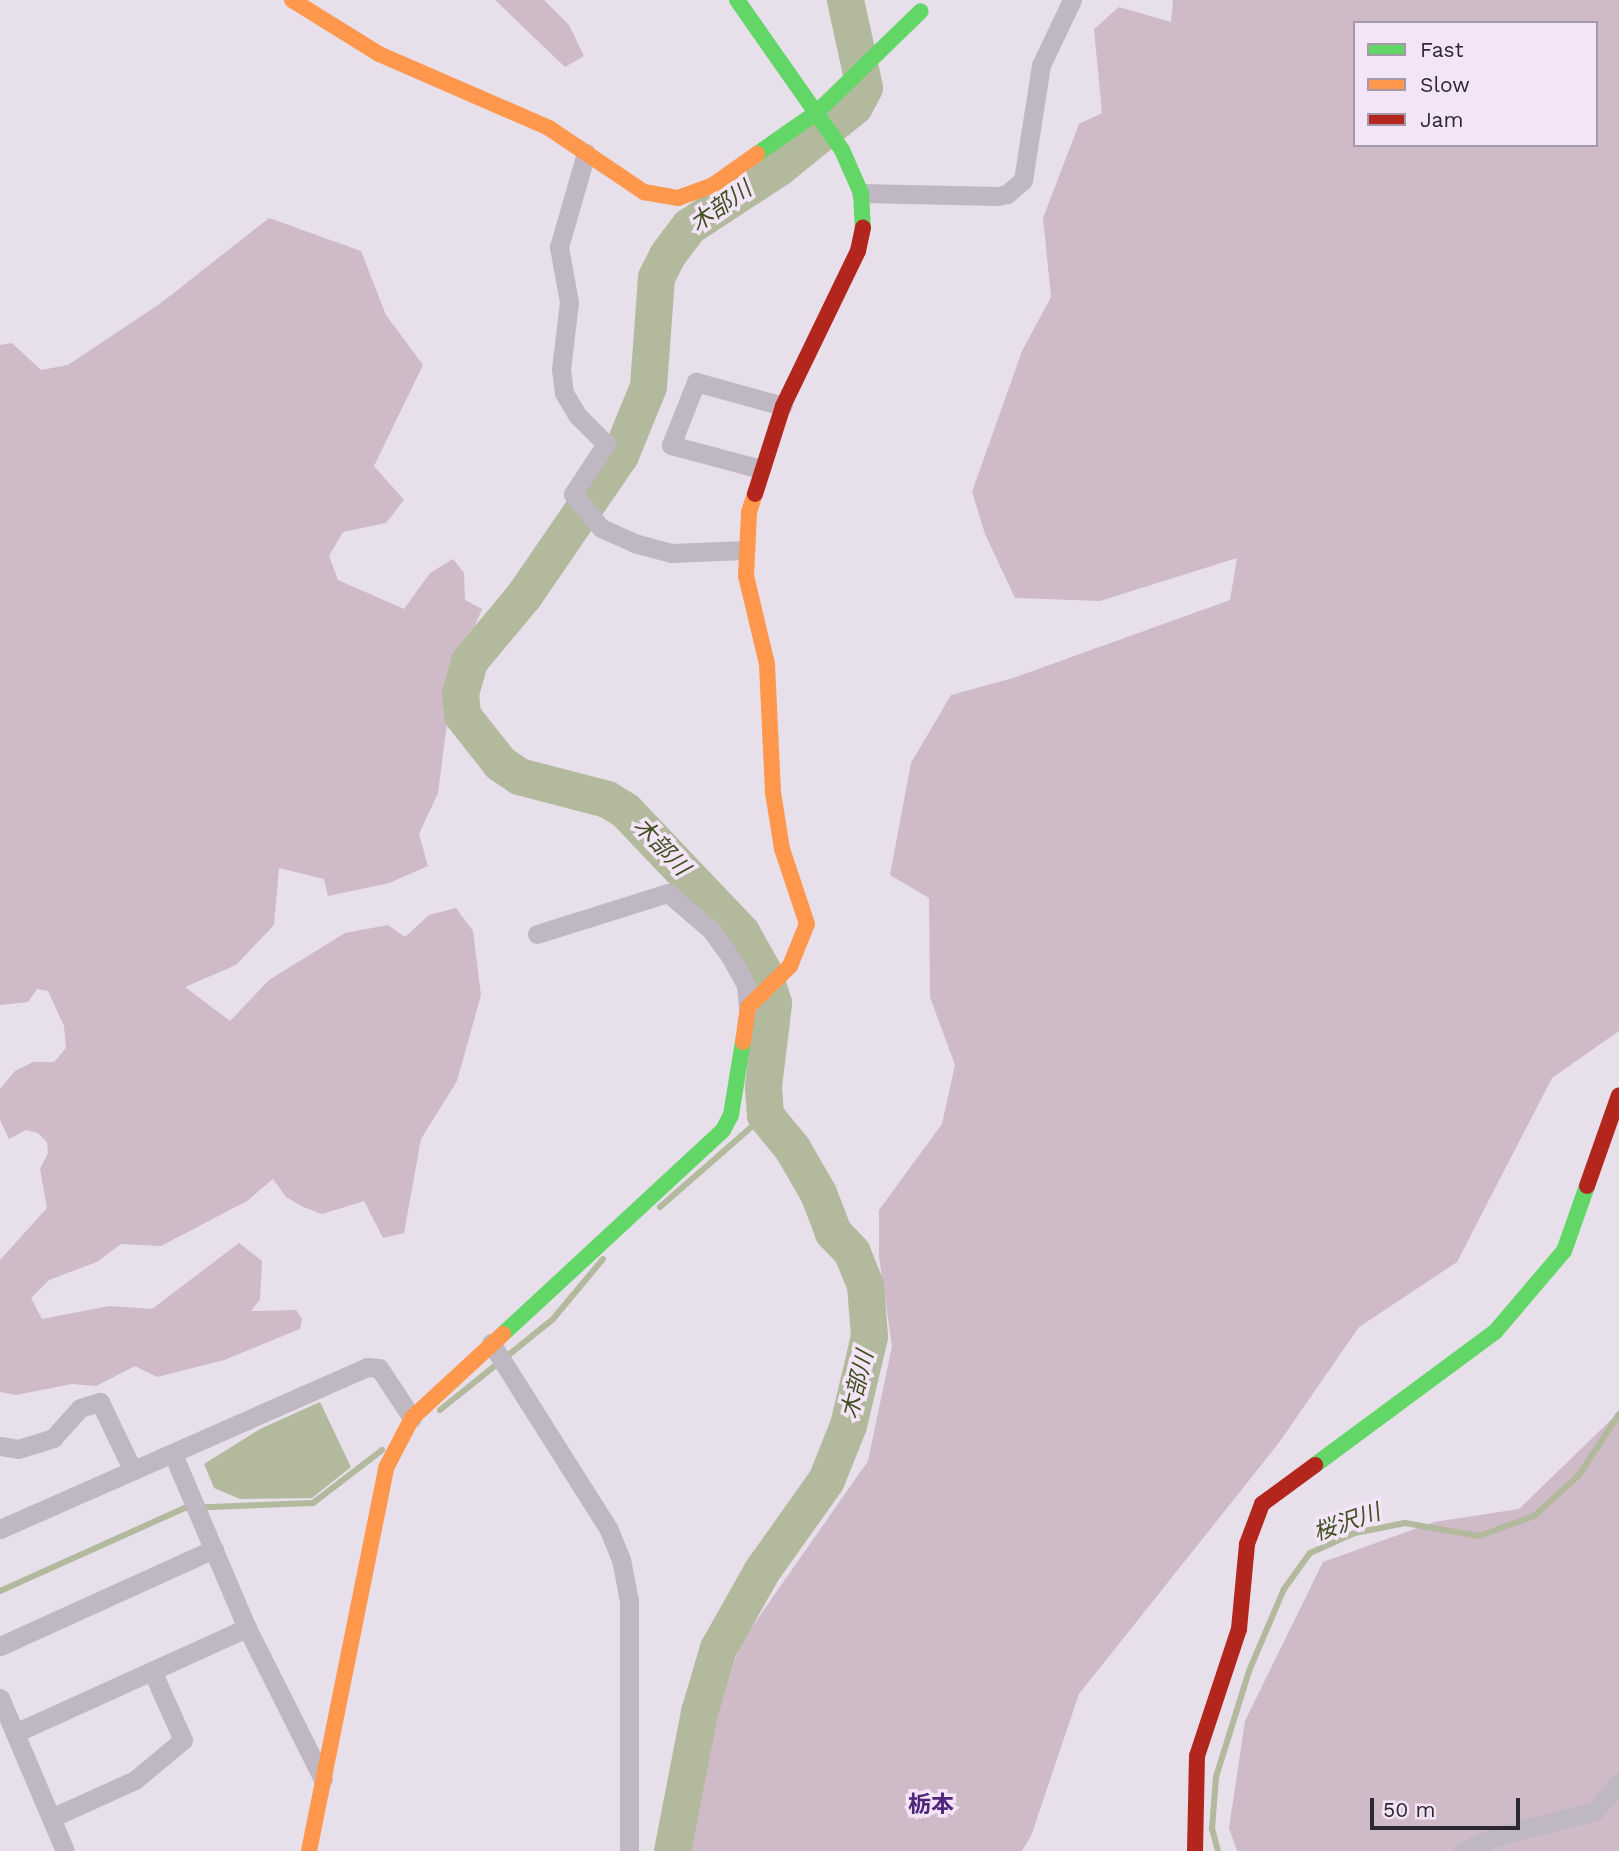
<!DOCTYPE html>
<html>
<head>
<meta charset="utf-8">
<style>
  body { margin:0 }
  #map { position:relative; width:1619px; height:1851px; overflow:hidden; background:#e7dfea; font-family:"Work Sans","Noto Sans JP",sans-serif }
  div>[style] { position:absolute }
  .green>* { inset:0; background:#cfbac7 }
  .water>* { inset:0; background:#b3b99c }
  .stream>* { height:6px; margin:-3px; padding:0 3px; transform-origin:3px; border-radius:3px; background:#b3b99c }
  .river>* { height:37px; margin:-18.5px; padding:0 18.5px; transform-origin:18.5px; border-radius:18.5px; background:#b3b99c }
  .street>* { height:19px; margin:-9.5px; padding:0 9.5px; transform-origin:9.5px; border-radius:9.5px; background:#bfb8c2 }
  .fast>* { height:16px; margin:-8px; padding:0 8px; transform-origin:8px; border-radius:8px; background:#63d668 }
  .slow>* { height:16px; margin:-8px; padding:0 8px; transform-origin:8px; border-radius:8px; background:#ff974d }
  .jam>* { height:16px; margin:-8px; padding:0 8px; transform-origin:8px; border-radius:8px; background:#b3261e }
  span { translate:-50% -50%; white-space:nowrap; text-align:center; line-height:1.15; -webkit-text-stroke:7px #f3e5f7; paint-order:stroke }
  .water-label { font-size:23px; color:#425020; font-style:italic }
  .neighbourhood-label { font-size:23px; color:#4e277a; font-weight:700 }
  .legend { position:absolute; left:1353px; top:21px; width:245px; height:126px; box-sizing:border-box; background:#f3e5f7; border:2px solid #a499a9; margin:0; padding:9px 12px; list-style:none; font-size:21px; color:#2d2733 }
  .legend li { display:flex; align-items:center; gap:14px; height:35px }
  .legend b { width:35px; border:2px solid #a499a9 }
  .scale { position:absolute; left:1370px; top:1798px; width:150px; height:32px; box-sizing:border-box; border:4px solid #2d2733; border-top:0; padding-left:9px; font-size:21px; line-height:24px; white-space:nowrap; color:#2d2733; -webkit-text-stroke:5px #f3e5f7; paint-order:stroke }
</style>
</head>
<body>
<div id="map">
  <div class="green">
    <div style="clip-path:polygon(495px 0,544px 0,569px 25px,584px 56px,565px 67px)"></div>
    <div style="clip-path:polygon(evenodd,1173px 0,1619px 0,1619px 1031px,1552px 1078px,1457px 1262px,1359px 1327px,1278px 1444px,1079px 1694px,1031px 1836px,1022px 1851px,688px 1851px,712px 1730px,740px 1644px,868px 1461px,892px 1346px,879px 1257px,879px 1210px,942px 1124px,955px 1065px,930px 997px,929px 898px,890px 875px,911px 763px,951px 695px,1013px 678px,1230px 600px,1237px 558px,1100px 601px,1015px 598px,985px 534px,972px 492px,1022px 351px,1051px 297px,1043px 218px,1079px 124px,1102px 113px,1094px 29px,1119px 7px,1171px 22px,1173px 0,1355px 23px,1596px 23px,1596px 145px,1355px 145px,1355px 23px)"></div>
    <div style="clip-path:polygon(269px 218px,361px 251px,386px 315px,423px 365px,374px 466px,404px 500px,386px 523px,343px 532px,329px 556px,338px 580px,404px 609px,430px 573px,453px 559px,464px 573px,465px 600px,482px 609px,453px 676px,438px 793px,419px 834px,428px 866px,389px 883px,328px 896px,324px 879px,279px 868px,274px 925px,236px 965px,185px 987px,230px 1021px,269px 980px,345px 933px,388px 925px,405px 937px,429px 915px,456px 908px,473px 931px,481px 995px,457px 1081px,421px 1139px,404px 1233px,383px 1238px,364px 1201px,322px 1214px,303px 1207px,286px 1197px,273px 1179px,247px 1201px,161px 1246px,121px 1244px,97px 1262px,49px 1280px,31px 1298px,42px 1319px,109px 1306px,152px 1309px,239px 1243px,262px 1261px,260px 1299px,251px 1311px,296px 1310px,302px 1319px,300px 1329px,224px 1360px,157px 1377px,135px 1366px,96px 1386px,72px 1384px,16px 1395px,0 1392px,0 1260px,47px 1208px,40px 1169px,48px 1153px,47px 1142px,38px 1133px,26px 1130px,9px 1139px,0 1120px,0 1089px,15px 1071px,33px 1062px,54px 1062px,66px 1048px,64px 1026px,48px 991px,37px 989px,28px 1002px,0 1005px,0 345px,12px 343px,41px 370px,68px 365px,161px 303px)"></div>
    <div style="clip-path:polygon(1619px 1412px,1619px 1851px,1237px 1851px,1229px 1828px,1245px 1721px,1323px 1562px,1434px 1522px,1519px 1509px)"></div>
  </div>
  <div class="water">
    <div style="clip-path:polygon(320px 1402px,351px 1467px,312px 1498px,240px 1499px,214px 1488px,204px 1464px,260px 1429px)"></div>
  </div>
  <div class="stream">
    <div style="left:660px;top:1207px;width:140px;rotate:-41.2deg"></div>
    <div style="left:440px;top:1410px;width:145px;rotate:-38.8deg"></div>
    <div style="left:553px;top:1319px;width:78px;rotate:-50.2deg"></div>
    <div style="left:0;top:1591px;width:203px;rotate:-24.2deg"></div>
    <div style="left:185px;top:1508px;width:128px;rotate:-2.2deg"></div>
    <div style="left:313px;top:1503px;width:87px;rotate:-37.5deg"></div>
    <div style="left:1218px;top:1851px;width:23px;rotate:-105deg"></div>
    <div style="left:1212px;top:1829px;width:52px;rotate:-85.6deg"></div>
    <div style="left:1216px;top:1777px;width:111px;rotate:-72.7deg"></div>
    <div style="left:1249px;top:1671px;width:89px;rotate:-66.9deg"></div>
    <div style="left:1284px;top:1589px;width:44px;rotate:-54.2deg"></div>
    <div style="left:1310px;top:1553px;width:49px;rotate:-24deg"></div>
    <div style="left:1355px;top:1533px;width:51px;rotate:-11.3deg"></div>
    <div style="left:1405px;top:1523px;width:75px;rotate:10deg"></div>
    <div style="left:1479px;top:1536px;width:59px;rotate:-20deg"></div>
    <div style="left:1534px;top:1516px;width:61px;rotate:-42.3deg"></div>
    <div style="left:1579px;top:1475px;width:73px;rotate:-56.7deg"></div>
  </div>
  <div class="river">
    <div style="left:672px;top:1851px;width:142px;rotate:-79deg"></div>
    <div style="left:699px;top:1712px;width:67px;rotate:-73.5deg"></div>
    <div style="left:718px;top:1648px;width:90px;rotate:-60.6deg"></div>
    <div style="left:762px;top:1570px;width:110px;rotate:-54.6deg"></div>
    <div style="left:826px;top:1480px;width:59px;rotate:-68.2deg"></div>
    <div style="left:848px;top:1425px;width:91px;rotate:-76.7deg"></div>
    <div style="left:869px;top:1336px;width:51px;rotate:-94.5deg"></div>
    <div style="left:865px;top:1285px;width:35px;rotate:-112deg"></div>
    <div style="left:852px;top:1252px;width:28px;rotate:-134deg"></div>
    <div style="left:833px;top:1232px;width:42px;rotate:-111deg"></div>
    <div style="left:818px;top:1193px;width:52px;rotate:-120deg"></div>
    <div style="left:792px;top:1148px;width:43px;rotate:-129.3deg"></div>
    <div style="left:765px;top:1115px;width:29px;rotate:-94deg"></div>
    <div style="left:763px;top:1086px;width:84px;rotate:-83.1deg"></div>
    <div style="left:773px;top:1003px;width:31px;rotate:-107deg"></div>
    <div style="left:764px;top:973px;width:47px;rotate:-119.3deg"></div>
    <div style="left:741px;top:932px;width:168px;rotate:-133.6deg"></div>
    <div style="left:625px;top:810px;width:21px;rotate:-149deg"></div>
    <div style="left:607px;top:799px;width:91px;rotate:-165.4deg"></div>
    <div style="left:519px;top:776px;width:23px;rotate:-146deg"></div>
    <div style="left:500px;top:763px;width:61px;rotate:-128.4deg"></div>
    <div style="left:462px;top:715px;width:22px;rotate:-95deg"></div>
    <div style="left:460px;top:693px;width:33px;rotate:-74deg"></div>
    <div style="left:469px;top:661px;width:86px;rotate:-50.2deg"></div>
    <div style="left:524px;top:595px;width:170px;rotate:-55.6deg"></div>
    <div style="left:620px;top:455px;width:74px;rotate:-67.9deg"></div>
    <div style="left:648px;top:386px;width:109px;rotate:-85.8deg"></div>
    <div style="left:656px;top:277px;width:25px;rotate:-63deg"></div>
    <div style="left:667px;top:255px;width:36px;rotate:-53deg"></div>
    <div style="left:689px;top:226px;width:108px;rotate:-33.2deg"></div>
    <div style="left:779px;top:167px;width:97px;rotate:-39.1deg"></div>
    <div style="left:854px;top:106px;width:21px;rotate:-62deg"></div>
    <div style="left:864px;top:87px;width:89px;rotate:-102.3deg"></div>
  </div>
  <div class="street">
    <div style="left:586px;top:153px;width:98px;rotate:106deg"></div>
    <div style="left:559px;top:247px;width:56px;rotate:79.7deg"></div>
    <div style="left:569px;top:302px;width:67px;rotate:96.8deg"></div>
    <div style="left:561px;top:369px;width:24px;rotate:83deg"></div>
    <div style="left:564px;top:393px;width:26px;rotate:59deg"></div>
    <div style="left:577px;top:415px;width:41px;rotate:45deg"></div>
    <div style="left:606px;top:444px;width:60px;rotate:123.4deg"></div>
    <div style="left:573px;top:494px;width:44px;rotate:50.5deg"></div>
    <div style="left:601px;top:528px;width:36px;rotate:24deg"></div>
    <div style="left:634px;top:543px;width:38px;rotate:15deg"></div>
    <div style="left:671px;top:553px;width:74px;rotate:-2.3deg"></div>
    <div style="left:861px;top:193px;width:136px;rotate:1.3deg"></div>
    <div style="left:997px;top:196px;width:10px;rotate:-11deg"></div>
    <div style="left:1007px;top:194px;width:21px;rotate:-41deg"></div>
    <div style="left:1023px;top:180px;width:116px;rotate:-81.1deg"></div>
    <div style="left:1041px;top:65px;width:72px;rotate:-64.5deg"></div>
    <div style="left:761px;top:469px;width:93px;rotate:-165.1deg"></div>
    <div style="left:671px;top:445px;width:68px;rotate:-68.4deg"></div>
    <div style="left:696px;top:382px;width:90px;rotate:15.4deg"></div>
    <div style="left:537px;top:934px;width:137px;rotate:-17.4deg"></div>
    <div style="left:668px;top:893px;width:57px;rotate:40.7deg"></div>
    <div style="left:711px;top:930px;width:34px;rotate:54deg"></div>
    <div style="left:731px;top:958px;width:31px;rotate:61deg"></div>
    <div style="left:746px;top:985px;width:22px;rotate:85deg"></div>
    <div style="left:491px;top:1343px;width:221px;rotate:57.7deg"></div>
    <div style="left:609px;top:1530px;width:31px;rotate:68deg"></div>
    <div style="left:621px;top:1559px;width:43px;rotate:79.2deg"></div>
    <div style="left:629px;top:1601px;width:250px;rotate:90deg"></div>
    <div style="left:0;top:1446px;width:18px;rotate:9deg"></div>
    <div style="left:18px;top:1449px;width:37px;rotate:-17deg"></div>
    <div style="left:53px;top:1438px;width:40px;rotate:-48deg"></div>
    <div style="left:80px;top:1408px;width:21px;rotate:-17deg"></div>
    <div style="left:100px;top:1402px;width:76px;rotate:64.4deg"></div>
    <div style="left:173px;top:1454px;width:189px;rotate:67deg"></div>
    <div style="left:247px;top:1628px;width:169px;rotate:63.3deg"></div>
    <div style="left:0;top:1529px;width:401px;rotate:-23.8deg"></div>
    <div style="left:367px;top:1367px;width:12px;rotate:5deg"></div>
    <div style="left:379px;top:1368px;width:60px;rotate:56.6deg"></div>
    <div style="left:0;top:1646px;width:235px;rotate:-24.4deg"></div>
    <div style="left:0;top:1698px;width:166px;rotate:67deg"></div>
    <div style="left:15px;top:1733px;width:255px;rotate:-24.4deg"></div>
    <div style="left:51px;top:1818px;width:92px;rotate:-24.3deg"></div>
    <div style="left:135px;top:1780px;width:62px;rotate:-39.8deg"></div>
    <div style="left:183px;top:1740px;width:73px;rotate:-114.1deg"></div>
    <div style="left:1463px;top:1851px;width:37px;rotate:-24deg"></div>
    <div style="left:1497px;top:1836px;width:101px;rotate:-14.3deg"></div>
    <div style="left:1595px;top:1811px;width:38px;rotate:-50deg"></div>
  </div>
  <div class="fast">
    <div style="left:737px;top:0;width:183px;rotate:55deg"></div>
    <div style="left:842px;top:150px;width:47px;rotate:66.2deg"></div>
    <div style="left:861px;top:193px;width:35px;rotate:87deg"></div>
    <div style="left:757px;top:154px;width:72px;rotate:-34.8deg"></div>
    <div style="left:816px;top:113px;width:146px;rotate:-44.2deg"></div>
    <div style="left:503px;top:1334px;width:300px;rotate:-42.8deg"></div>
    <div style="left:723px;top:1130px;width:17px;rotate:-62deg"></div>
    <div style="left:731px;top:1115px;width:74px;rotate:-80.7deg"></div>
    <div style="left:1315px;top:1465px;width:224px;rotate:-36.5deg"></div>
    <div style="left:1495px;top:1332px;width:106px;rotate:-49.6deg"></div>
    <div style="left:1564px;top:1251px;width:69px;rotate:-70.5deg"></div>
  </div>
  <div class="slow">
    <div style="left:292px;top:0;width:102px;rotate:31.8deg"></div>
    <div style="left:379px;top:54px;width:185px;rotate:23.5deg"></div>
    <div style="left:549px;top:128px;width:115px;rotate:34deg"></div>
    <div style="left:644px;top:192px;width:35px;rotate:10deg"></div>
    <div style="left:678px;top:198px;width:37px;rotate:-20deg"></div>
    <div style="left:713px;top:185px;width:54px;rotate:-35.2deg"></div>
    <div style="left:743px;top:1042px;width:35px;rotate:-82deg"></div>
    <div style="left:748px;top:1007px;width:59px;rotate:-44.3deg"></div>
    <div style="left:790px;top:966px;width:45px;rotate:-68deg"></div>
    <div style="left:807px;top:924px;width:79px;rotate:-108.4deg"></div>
    <div style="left:782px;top:849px;width:58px;rotate:-99deg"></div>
    <div style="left:773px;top:792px;width:128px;rotate:-92.7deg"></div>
    <div style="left:767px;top:664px;width:90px;rotate:-103.4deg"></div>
    <div style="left:746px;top:576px;width:64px;rotate:-87.3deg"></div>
    <div style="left:749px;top:512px;width:19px;rotate:-72deg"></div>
    <div style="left:309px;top:1851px;width:391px;rotate:-78.6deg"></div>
    <div style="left:386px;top:1468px;width:56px;rotate:-62.5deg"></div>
    <div style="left:412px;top:1418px;width:124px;rotate:-42.7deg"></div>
  </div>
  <div class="jam">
    <div style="left:755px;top:494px;width:92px;rotate:-72.3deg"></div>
    <div style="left:783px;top:406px;width:172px;rotate:-64.2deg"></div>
    <div style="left:858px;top:251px;width:24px;rotate:-78deg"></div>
    <div style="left:1587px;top:1186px;width:96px;rotate:-70.6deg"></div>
    <div style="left:1195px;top:1851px;width:95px;rotate:-88.8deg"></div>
    <div style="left:1197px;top:1756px;width:134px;rotate:-71.7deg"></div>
    <div style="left:1239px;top:1629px;width:85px;rotate:-84.6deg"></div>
    <div style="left:1247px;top:1544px;width:43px;rotate:-69.4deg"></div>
    <div style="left:1262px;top:1504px;width:66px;rotate:-36.3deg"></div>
  </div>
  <div class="water-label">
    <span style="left:721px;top:207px;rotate:-35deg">木部川</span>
    <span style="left:661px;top:847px;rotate:47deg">木部川</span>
    <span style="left:858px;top:1385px;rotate:-76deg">木部川</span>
    <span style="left:1347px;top:1523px;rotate:-19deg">桜沢川</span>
  </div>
  <div class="neighbourhood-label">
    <span style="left:931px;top:1805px">栃本</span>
  </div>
  <ul class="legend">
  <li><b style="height:9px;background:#63d668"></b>Fast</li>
  <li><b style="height:9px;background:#ff974d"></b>Slow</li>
  <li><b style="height:9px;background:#b3261e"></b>Jam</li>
  </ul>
  <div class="scale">50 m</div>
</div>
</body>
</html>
